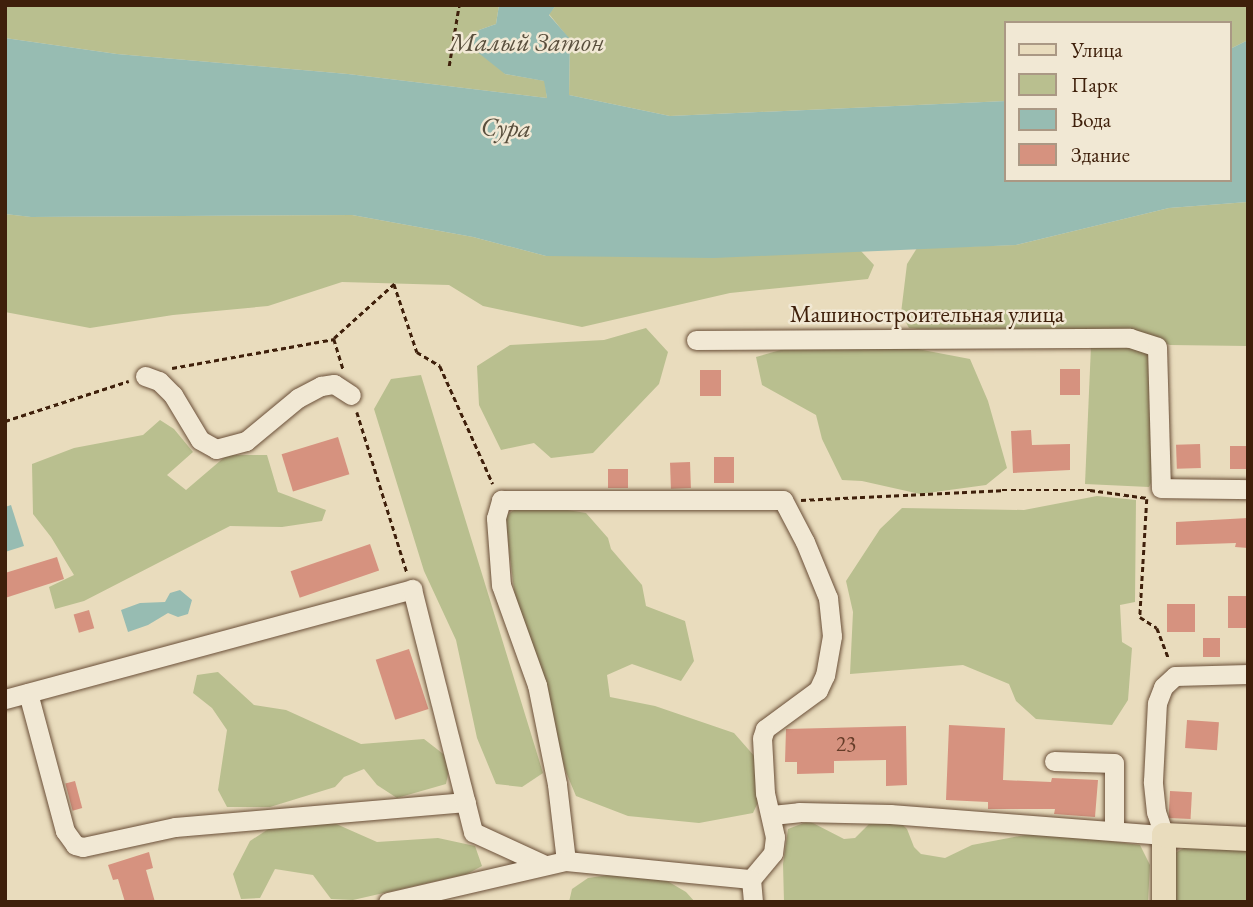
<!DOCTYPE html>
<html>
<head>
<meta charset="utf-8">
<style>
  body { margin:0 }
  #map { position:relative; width:1253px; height:907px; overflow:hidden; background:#e9dcbd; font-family:"EB Garamond",serif }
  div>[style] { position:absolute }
  .green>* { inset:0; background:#b9bf8f }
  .water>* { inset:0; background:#97bcb2 }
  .building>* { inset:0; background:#d6927f; transform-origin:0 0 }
  .path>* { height:2.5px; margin-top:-1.25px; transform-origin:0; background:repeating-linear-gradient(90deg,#3f200b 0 5px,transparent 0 8.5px) }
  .roads { filter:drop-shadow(0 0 2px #6a4f38) drop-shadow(0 0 2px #6a4f38) }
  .minor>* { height:19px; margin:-9.5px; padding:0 9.5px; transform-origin:9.5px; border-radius:9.5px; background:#f1e8d4 }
  .major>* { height:24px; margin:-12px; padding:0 12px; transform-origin:12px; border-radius:12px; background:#e9dcbd }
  span { translate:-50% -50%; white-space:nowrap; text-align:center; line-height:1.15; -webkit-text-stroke:5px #f1e8d4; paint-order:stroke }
  .number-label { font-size:21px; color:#653c28 }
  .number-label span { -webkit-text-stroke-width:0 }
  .street-label { font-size:24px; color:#3f200b }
  .water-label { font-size:26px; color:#594f3d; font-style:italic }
  .frame { position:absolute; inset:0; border:7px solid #3f200b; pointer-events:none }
  .legend { position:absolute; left:1004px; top:21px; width:228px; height:161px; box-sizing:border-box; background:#f1e8d4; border:2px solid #aa9884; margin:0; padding:9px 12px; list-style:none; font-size:21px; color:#3f200b }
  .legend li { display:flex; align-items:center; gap:14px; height:35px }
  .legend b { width:35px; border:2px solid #aa9884 }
</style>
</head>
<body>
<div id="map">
  <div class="green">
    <div style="clip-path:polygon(5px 5px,499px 5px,496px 24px,479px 30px,505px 74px,545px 81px,547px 98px,348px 74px,117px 54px,5px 38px)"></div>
    <div style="clip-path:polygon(556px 5px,1248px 5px,1248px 40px,1230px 49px,1230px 23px,1006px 23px,1006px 101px,670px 116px,569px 95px,570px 40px,549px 14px)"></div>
    <div style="clip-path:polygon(1248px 202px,1248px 346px,1170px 345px,1129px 332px,993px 337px,909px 328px,901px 313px,907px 264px,917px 248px,1016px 245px,1169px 208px)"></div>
    <div style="clip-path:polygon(5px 214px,32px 217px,352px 215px,473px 237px,546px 256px,860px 250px,874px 265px,868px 279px,730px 293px,582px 327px,483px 306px,449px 285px,342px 282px,268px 306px,173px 315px,90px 328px,5px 312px)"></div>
    <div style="clip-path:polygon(646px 328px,668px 352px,659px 384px,593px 453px,551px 458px,534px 443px,501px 450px,479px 405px,477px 366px,510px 345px,604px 340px)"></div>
    <div style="clip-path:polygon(1091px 346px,1150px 348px,1154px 477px,1149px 487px,1085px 484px)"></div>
    <div style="clip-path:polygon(791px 347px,907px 347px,970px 359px,988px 401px,1007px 468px,986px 485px,920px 494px,862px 481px,842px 480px,822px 439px,816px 415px,762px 385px,756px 357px)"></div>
    <div style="clip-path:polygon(421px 375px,543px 773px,522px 787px,496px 784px,477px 738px,456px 640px,424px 571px,374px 409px,391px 379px)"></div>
    <div style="clip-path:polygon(160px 420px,174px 429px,193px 452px,167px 475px,186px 490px,227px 455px,267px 455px,278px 492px,326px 510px,322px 521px,282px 527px,230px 526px,84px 601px,55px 609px,49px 587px,74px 575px,51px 537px,33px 514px,32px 464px,74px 448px,143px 435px)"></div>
    <div style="clip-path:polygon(1097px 496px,1136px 500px,1135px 602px,1120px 605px,1122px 642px,1132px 648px,1128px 700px,1112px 725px,1036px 719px,1016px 701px,1009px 684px,963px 665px,850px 674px,853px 612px,846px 581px,880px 529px,902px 508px,1024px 510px)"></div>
    <div style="clip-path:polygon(525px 503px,586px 513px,608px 538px,611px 549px,642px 585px,646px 606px,685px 621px,694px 661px,681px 681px,632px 664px,607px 675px,610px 697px,655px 706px,734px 733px,771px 775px,753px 813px,699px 823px,628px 816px,576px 796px,566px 772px,518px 622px,505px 516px)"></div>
    <div style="clip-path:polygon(218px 672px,254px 705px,286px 710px,361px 744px,424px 739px,451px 760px,446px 784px,397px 798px,377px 785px,364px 769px,344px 777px,335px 787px,270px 807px,227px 807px,218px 790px,227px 730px,212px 708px,193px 693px,197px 675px)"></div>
    <div style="clip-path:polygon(885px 820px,900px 822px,907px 829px,914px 847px,921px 854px,945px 858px,972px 845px,1041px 832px,1140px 845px,1150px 865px,1148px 902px,784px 902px,783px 864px,788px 829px,809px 821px,844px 839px,855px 838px,869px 824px)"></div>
    <div style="clip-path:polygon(334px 823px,377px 842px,438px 838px,475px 846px,482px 866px,467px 874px,353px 900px,331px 899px,313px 875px,275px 869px,260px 898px,241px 899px,233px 874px,250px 841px,273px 826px)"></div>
    <div style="clip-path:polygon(1197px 840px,1248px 846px,1248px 902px,1171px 902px,1172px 855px)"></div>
    <div style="clip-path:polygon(609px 875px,649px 876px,669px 882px,686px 892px,695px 902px,569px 902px,572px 889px,588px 878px)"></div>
  </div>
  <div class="water">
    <div style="clip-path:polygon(499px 5px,556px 5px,549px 15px,570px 39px,569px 95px,670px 116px,1006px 101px,1006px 180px,1230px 180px,1230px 49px,1248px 40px,1248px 202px,1169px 208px,1016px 245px,714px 258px,546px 256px,473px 237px,352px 215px,31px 217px,5px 214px,5px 38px,117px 54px,348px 74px,547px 98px,544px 81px,505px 74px,466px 43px,479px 30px,496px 24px)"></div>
    <div style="clip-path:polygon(11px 505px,24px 546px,5px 552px,5px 507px)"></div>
    <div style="clip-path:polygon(180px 590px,192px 600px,188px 614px,178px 617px,168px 613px,148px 625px,128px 632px,121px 610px,140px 603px,165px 602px,170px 593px)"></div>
  </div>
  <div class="building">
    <div style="left:1060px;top:369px;width:20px;height:26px"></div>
    <div style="left:721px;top:370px;width:26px;height:21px;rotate:90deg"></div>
    <div style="clip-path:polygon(1031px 430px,1032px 445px,1070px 444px,1070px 470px,1013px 473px,1011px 431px)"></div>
    <div style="left:338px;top:437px;width:39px;height:59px;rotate:73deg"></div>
    <div style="left:1200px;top:444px;width:24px;height:24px;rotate:88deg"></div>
    <div style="left:1248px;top:446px;width:23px;height:18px;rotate:90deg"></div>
    <div style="left:714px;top:457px;width:20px;height:26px"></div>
    <div style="left:690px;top:462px;width:26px;height:20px;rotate:88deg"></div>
    <div style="left:628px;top:469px;width:19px;height:20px;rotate:90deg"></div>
    <div style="clip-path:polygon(1248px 518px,1248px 548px,1235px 547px,1236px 543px,1176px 545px,1176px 522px)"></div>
    <div style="left:370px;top:544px;width:28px;height:84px;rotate:71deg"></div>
    <div style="clip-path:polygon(57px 557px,64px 579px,5px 598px,5px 573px)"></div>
    <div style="left:1228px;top:596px;width:20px;height:32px"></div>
    <div style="left:1167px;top:604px;width:28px;height:28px"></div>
    <div style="left:89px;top:610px;width:19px;height:16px;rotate:74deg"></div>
    <div style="left:1203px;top:638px;width:17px;height:19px"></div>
    <div style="left:409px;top:649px;width:63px;height:35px;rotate:72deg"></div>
    <div style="left:1187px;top:720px;width:32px;height:28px;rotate:4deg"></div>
    <div style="clip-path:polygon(949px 725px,1005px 728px,1003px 780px,1051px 782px,1052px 778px,1098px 780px,1095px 817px,1054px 814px,1055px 809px,988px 809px,988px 802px,946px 800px)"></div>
    <div style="clip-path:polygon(906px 726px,907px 785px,886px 786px,886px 760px,834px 761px,834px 773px,797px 774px,797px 762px,785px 762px,786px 729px)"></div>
    <div style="left:75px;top:781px;width:28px;height:10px;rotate:75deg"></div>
    <div style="left:1170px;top:791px;width:22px;height:27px;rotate:3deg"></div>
    <div style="clip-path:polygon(149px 852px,153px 868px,146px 870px,155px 902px,125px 902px,118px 879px,113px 880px,108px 865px)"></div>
  </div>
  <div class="path">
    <div style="left:449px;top:66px;width:62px;rotate:-80.7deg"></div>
    <div style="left:334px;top:338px;width:81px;rotate:-42deg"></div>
    <div style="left:394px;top:284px;width:72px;rotate:71.3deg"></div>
    <div style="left:417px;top:352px;width:27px;rotate:31deg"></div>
    <div style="left:440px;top:366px;width:129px;rotate:65.8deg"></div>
    <div style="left:172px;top:368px;width:165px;rotate:-10.1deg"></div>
    <div style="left:334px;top:339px;width:31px;rotate:73deg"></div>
    <div style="left:357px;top:412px;width:169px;rotate:72.7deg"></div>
    <div style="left:5px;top:421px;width:130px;rotate:-17.9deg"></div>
    <div style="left:1147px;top:499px;width:118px;rotate:93.4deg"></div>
    <div style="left:1140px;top:617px;width:20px;rotate:33deg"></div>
    <div style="left:1157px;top:628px;width:33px;rotate:69deg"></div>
    <div style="left:801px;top:500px;width:201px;rotate:-2.8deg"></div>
    <div style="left:1002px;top:490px;width:88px"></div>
    <div style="left:1090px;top:490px;width:58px;rotate:8deg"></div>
  </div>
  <div class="roads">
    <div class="minor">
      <div style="left:696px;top:340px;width:434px;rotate:-0.3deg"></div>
      <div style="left:1130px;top:338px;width:28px;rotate:18deg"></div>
      <div style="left:1157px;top:347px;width:141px;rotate:88.4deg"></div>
      <div style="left:1161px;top:488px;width:87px;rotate:0.7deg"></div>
      <div style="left:145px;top:376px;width:15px;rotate:20deg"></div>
      <div style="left:159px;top:381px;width:20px;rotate:45deg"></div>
      <div style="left:173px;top:395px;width:52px;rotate:59deg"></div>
      <div style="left:200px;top:440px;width:18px;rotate:29deg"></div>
      <div style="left:216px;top:449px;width:31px;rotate:-15deg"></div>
      <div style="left:246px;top:441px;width:67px;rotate:-39.6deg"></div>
      <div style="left:298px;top:398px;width:26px;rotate:-28deg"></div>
      <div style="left:321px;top:386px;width:13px;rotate:-9deg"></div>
      <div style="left:334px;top:384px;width:20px;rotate:33deg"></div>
      <div style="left:28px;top:693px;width:143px;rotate:75deg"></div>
      <div style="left:65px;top:831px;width:17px;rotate:54deg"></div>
      <div style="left:75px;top:845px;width:8px;rotate:14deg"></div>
      <div style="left:83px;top:847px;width:94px;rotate:-12.3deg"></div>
      <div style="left:175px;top:827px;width:292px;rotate:-4.9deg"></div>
      <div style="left:5px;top:699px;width:422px;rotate:-15.1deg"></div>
      <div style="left:412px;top:589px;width:251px;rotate:75.9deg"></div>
      <div style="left:473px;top:832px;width:77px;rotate:24.6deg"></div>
      <div style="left:1054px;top:761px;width:60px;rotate:1.9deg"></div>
      <div style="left:1114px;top:763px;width:68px;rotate:90deg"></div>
      <div style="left:772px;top:815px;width:27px;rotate:-6deg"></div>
      <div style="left:799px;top:812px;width:91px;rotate:1.3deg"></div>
      <div style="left:890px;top:814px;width:275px;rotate:4.4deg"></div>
      <div style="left:1164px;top:835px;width:24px;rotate:-109deg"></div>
      <div style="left:1156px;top:812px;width:31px;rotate:-96deg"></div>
      <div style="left:1153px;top:781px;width:78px;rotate:-87.1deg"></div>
      <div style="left:1157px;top:703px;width:17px;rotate:-69deg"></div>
      <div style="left:1163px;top:687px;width:16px;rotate:-43deg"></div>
      <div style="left:1175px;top:676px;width:73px;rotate:-1.6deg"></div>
      <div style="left:566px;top:861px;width:78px;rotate:-96.7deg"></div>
      <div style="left:557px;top:784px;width:101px;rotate:-101.4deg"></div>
      <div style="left:537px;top:685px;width:106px;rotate:-109.8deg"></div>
      <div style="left:501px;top:585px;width:67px;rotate:-94.3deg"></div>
      <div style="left:496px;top:518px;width:19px;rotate:-74deg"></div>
      <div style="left:501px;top:500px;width:282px"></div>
      <div style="left:783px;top:500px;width:47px;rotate:62.4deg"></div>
      <div style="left:805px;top:542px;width:61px;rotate:67.7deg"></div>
      <div style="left:828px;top:598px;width:38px;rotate:84deg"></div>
      <div style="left:832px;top:636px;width:40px;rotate:100deg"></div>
      <div style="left:825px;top:675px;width:17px;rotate:115deg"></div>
      <div style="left:818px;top:690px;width:66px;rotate:143.7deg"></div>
      <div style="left:765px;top:729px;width:9px;rotate:108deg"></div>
      <div style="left:762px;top:738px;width:55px;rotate:86.9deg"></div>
      <div style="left:765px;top:793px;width:45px;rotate:77.2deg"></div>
      <div style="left:775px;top:837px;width:16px;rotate:97deg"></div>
      <div style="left:773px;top:853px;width:34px;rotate:130deg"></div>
      <div style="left:388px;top:902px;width:183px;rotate:-13deg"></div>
      <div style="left:566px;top:861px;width:186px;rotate:5.6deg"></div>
      <div style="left:751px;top:879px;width:23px;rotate:85deg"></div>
    </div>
    <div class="major">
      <div style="left:1164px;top:902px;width:67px;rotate:-90deg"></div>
      <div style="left:1164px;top:835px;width:84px;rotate:2.7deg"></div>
    </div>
  </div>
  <div class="number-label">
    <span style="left:846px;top:744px">23</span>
  </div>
  <div class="street-label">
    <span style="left:927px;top:314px">Машиностроительная улица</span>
  </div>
  <div class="water-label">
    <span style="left:527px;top:43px">Малый Затон</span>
    <span style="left:506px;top:128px;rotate:2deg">Сура</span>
  </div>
  <div class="frame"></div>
  <ul class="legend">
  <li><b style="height:9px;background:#e9dcbd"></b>Улица</li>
  <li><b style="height:19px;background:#b9bf8f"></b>Парк</li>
  <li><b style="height:19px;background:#97bcb2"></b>Вода</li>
  <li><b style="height:19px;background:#d6927f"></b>Здание</li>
  </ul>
</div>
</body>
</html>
